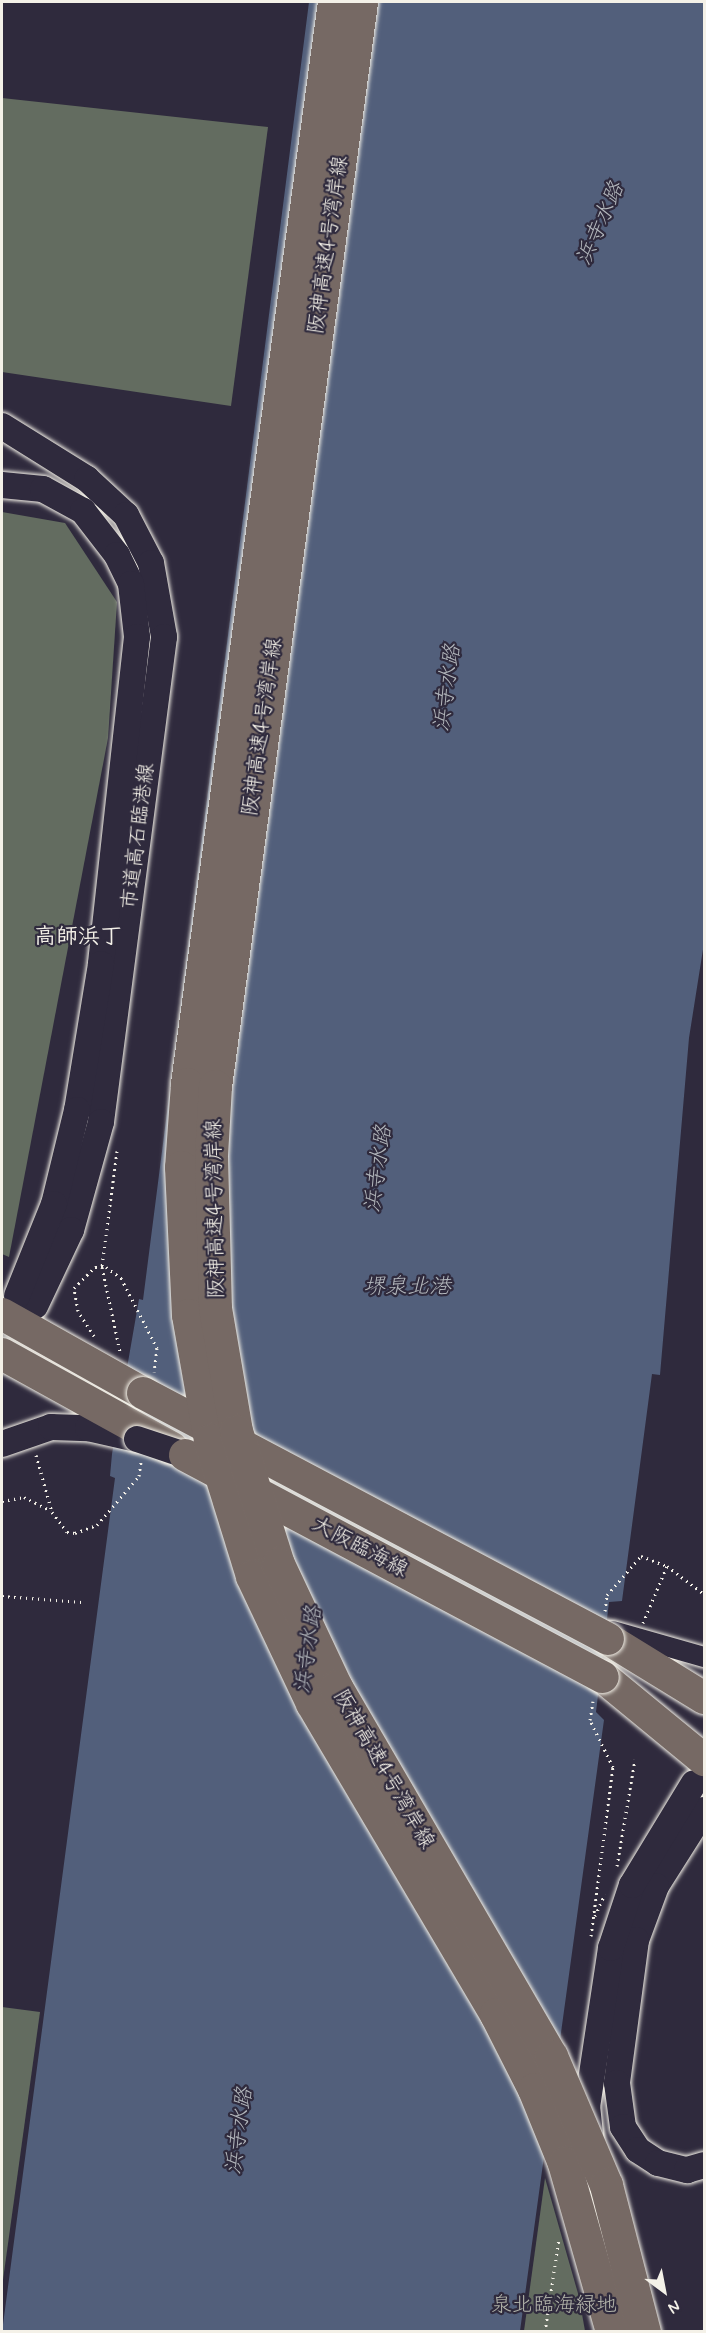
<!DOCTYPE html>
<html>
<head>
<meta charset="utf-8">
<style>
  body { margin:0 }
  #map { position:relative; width:706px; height:2333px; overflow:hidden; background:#2f2a3d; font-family:Mynerve,"Klee One",sans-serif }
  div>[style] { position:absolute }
  .green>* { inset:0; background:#636c60 }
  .water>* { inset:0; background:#525f7b }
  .path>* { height:3px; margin-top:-1.5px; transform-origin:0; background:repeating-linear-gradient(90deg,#f4f1e8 0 1.5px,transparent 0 6px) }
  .roads { filter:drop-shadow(0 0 2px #f4f1e8) drop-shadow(0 0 2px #f4f1e8) }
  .minor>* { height:20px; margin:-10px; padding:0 10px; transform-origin:10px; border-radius:10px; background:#2f2a3d }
  .tertiary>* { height:26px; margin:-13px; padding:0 13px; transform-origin:13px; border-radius:13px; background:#2f2a3d }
  .primary>* { height:32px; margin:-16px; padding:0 16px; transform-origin:16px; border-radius:16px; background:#766964 }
  .bridges { filter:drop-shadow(0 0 2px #f4f1e8) drop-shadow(0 0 2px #f4f1e8) }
  .tertiary-bridge>* { height:26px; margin:-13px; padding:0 13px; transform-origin:13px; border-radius:13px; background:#2f2a3d }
  .primary-bridge>* { height:32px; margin:-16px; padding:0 16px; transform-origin:16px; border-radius:16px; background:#766964 }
  .motorway-bridge>* { height:33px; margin:-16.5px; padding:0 16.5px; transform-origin:16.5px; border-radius:16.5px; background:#766964 }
  span { translate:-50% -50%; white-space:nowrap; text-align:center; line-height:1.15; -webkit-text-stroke:4.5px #2f2a3d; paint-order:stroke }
  .street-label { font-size:21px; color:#f4f1e8 }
  .park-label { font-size:21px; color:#b3b5ab }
  .water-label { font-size:22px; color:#b3b7bc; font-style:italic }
  .neighbourhood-label { font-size:22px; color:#f4f1e8; font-weight:700 }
  .frame { position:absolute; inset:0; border:3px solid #f4f1e8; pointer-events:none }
  .north { position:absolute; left:634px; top:2261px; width:60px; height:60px; -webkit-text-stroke:4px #2f2a3d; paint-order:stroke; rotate:148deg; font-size:16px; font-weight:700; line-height:24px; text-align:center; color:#f4f1e8 }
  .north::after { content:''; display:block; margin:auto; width:21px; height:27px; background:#f4f1e8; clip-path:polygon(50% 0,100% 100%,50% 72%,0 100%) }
</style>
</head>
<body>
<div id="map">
  <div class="green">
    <div style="clip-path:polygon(2px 98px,268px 127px,231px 406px,2px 372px)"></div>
    <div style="clip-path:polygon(2px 512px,65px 523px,117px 602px,108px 738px,9px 1257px,2px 1254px)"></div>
    <div style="clip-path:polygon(2px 2007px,40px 2012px,2px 2287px)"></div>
    <div style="clip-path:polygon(545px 2178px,579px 2297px,585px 2331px,524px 2331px)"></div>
  </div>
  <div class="water">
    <div style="clip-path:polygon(309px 2px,704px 2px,704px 943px,689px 1038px,660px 1375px,652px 1374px,622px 1601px,609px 1602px,596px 1712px,604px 1720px,520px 2331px,2px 2332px,115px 1478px,110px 1476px,112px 1454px,139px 1299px,143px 1300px)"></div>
  </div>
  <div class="path">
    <div style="left:117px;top:1151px;width:117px;rotate:97.4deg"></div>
    <div style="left:102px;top:1267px;width:87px;rotate:78deg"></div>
    <div style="left:94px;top:1336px;width:30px;rotate:-123deg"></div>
    <div style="left:78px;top:1311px;width:23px;rotate:-100deg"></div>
    <div style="left:74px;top:1288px;width:30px;rotate:-45deg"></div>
    <div style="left:95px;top:1267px;width:11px"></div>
    <div style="left:106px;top:1267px;width:19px;rotate:36deg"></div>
    <div style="left:121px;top:1278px;width:79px;rotate:62.8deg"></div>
    <div style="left:157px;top:1348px;width:24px;rotate:97deg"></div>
    <div style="left:36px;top:1455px;width:59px;rotate:74.3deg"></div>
    <div style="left:52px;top:1512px;width:25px;rotate:53deg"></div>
    <div style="left:67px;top:1532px;width:8px;rotate:7deg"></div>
    <div style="left:75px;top:1533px;width:23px;rotate:-20deg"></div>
    <div style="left:97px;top:1525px;width:65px;rotate:-49.4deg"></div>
    <div style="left:139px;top:1476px;width:15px;rotate:-82deg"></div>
    <div style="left:2px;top:1501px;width:22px;rotate:-10deg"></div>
    <div style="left:24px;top:1497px;width:30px;rotate:27deg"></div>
    <div style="left:2px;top:1596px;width:80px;rotate:4.3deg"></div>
    <div style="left:605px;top:1611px;width:16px;rotate:-83deg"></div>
    <div style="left:607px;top:1595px;width:52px;rotate:-48.9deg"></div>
    <div style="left:641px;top:1556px;width:28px;rotate:21deg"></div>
    <div style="left:667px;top:1566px;width:46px;rotate:37.1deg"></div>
    <div style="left:643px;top:1623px;width:62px;rotate:-67.2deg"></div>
    <div style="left:617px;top:1866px;width:108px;rotate:-80.4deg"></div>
    <div style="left:595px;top:1916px;width:24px;rotate:-66deg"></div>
    <div style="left:591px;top:1936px;width:170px;rotate:-82.6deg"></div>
    <div style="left:613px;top:1767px;width:52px;rotate:-116.1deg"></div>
    <div style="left:590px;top:1720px;width:19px;rotate:-81deg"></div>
    <div style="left:545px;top:2332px;width:95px;rotate:-81.5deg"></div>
  </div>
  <div class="roads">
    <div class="minor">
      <div style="left:613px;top:1631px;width:95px;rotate:15.9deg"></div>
    </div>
    <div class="tertiary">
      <div style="left:2px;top:426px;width:100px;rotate:31.9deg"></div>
      <div style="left:87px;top:479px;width:53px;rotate:42.7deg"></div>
      <div style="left:126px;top:515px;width:54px;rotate:62.5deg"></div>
      <div style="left:151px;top:563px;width:75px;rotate:80deg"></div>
      <div style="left:164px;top:637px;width:489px;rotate:97.4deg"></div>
      <div style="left:101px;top:1122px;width:112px;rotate:105.5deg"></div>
      <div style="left:71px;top:1230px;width:84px;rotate:115.3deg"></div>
      <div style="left:2px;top:485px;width:41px;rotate:5.6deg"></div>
      <div style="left:43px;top:489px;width:46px;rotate:28.8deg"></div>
      <div style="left:83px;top:511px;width:56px;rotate:52.3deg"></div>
      <div style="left:117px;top:555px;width:32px;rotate:64deg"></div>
      <div style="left:131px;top:584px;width:53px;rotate:83.5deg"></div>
      <div style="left:137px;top:637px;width:329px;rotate:96.3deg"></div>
      <div style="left:101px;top:964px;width:148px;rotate:99.3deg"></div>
      <div style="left:77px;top:1110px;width:97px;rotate:103.7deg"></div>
      <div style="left:54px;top:1204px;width:99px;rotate:111.9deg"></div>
      <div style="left:2px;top:1444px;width:52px;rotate:-19.1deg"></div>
      <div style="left:51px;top:1427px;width:37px;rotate:2deg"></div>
      <div style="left:88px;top:1428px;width:50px;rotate:12.7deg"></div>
      <div style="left:704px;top:1810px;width:90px;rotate:122.3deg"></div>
      <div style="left:656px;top:1886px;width:58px;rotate:110.3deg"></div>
      <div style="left:636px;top:1940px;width:144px;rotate:97.6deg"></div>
      <div style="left:617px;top:2083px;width:44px;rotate:82.2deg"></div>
      <div style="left:623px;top:2127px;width:27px;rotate:57deg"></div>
      <div style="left:638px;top:2150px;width:24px;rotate:33deg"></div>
      <div style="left:658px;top:2163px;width:30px;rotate:14deg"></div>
      <div style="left:687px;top:2170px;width:18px;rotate:-16deg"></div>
      <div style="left:590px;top:2134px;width:27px;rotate:-96deg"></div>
      <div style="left:587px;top:2107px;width:161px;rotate:-81.4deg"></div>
      <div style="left:611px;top:1948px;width:66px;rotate:-71.6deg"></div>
      <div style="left:632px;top:1885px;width:119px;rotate:-58.7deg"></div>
    </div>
    <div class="primary">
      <div style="left:2px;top:1314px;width:162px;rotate:29.3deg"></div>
      <div style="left:2px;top:1354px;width:194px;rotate:28.9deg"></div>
      <div style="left:608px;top:1639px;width:113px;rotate:31.6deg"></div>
      <div style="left:603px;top:1677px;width:131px;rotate:39.4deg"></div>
    </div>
  </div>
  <div class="bridges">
    <div class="tertiary-bridge">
      <div style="left:137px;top:1439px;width:51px;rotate:18.4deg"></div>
    </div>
    <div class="primary-bridge">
      <div style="left:143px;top:1393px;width:526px;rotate:27.88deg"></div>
      <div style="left:185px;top:1455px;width:473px;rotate:28deg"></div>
    </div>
    <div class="motorway-bridge">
      <div style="left:334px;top:2px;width:1092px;rotate:97.74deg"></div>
      <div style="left:187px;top:1084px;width:83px;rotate:94.1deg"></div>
      <div style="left:181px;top:1167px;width:148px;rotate:87.3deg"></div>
      <div style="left:188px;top:1315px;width:127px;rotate:80deg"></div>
      <div style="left:210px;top:1440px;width:142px;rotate:72.8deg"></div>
      <div style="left:252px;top:1576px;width:140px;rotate:64.7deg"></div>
      <div style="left:312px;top:1703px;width:361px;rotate:59.4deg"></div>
      <div style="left:496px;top:2014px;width:84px;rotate:63.1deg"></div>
      <div style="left:534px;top:2089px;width:80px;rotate:67.9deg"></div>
      <div style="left:564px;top:2163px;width:176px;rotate:74.1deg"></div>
      <div style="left:361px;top:2px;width:1094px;rotate:97.67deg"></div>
      <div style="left:215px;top:1086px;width:70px;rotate:93.3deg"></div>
      <div style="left:211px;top:1156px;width:152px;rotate:88.5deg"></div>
      <div style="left:215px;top:1308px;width:125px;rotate:80.3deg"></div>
      <div style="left:236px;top:1431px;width:139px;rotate:72.5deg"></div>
      <div style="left:278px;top:1564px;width:136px;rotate:64.8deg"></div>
      <div style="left:336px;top:1687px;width:427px;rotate:59.8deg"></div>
      <div style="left:551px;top:2056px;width:140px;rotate:66.9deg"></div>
      <div style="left:606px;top:2185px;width:152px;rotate:75.5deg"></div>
    </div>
  </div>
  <div class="street-label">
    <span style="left:328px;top:245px;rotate:-82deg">阪神高速4号湾岸線</span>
    <span style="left:262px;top:727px;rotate:-82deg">阪神高速4号湾岸線</span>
    <span style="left:138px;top:836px;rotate:-83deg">市道高石臨港線</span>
    <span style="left:215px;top:1209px;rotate:-91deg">阪神高速4号湾岸線</span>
    <span style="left:360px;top:1547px;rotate:28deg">大阪臨海線</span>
    <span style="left:384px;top:1769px;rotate:60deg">阪神高速4号湾岸線</span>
  </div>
  <div class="park-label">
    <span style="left:554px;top:2305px">泉北臨海緑地</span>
  </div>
  <div class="water-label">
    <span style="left:601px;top:224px;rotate:-66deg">浜寺水路</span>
    <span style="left:448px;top:688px;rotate:-82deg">浜寺水路</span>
    <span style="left:379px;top:1169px;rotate:-82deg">浜寺水路</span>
    <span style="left:407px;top:1288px">堺泉北港</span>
    <span style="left:309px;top:1650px;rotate:-82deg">浜寺水路</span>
    <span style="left:240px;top:2131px;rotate:-82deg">浜寺水路</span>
  </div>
  <div class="neighbourhood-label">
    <span style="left:78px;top:938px">高師浜丁</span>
  </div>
  <div class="frame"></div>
  <div class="north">N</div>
</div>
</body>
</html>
